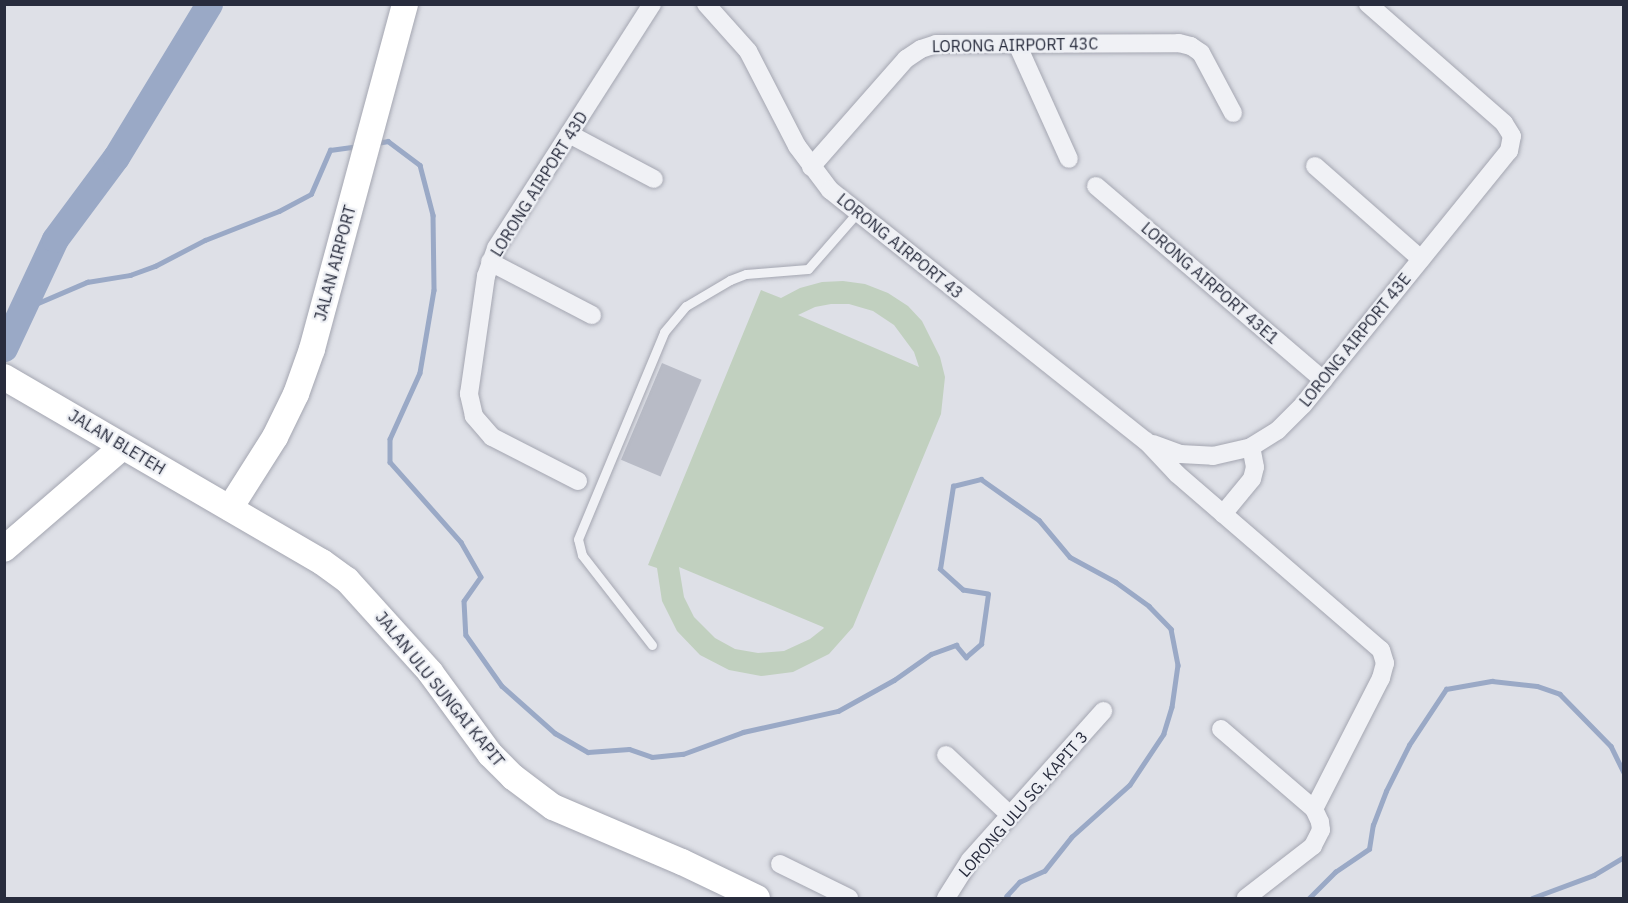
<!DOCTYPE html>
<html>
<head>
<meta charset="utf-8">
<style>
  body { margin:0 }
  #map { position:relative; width:1628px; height:903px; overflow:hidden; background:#dee0e7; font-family:"IBM Plex Sans",sans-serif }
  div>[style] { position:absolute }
  .green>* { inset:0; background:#c1d0bf }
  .stream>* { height:4.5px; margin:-2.25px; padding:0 2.25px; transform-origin:2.25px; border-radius:2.25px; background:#9aa9c6 }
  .river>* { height:27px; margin:-13.5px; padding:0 13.5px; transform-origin:13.5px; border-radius:13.5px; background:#9aa9c6 }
  .building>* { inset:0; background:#b8bbc6; transform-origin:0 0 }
  .roads { filter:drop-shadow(0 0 2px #a4a6b1) drop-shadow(0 0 2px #a4a6b1) }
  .lane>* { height:9px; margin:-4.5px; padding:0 4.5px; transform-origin:4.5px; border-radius:4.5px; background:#f0f1f5 }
  .street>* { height:18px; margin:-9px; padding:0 9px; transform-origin:9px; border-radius:9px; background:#f0f1f5 }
  .secondary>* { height:26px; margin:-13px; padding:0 13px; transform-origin:13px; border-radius:13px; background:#fff }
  span { translate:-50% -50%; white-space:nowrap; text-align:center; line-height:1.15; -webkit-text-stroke:4.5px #edeff4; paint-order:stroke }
  .street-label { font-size:16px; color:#282c3d }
  .frame { position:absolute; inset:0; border:6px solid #282c3d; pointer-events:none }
</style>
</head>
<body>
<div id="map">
  <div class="green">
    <div style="clip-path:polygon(evenodd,843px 281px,865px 284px,888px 293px,908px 306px,922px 321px,940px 357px,945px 377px,941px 414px,853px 627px,829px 654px,793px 672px,761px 676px,729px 670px,700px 655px,677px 631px,662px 601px,657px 568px,648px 565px,761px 290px,781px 298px,800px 288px,822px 282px,843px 281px,831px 304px,849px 304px,873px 311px,894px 325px,914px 352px,919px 367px,798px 315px,815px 307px,831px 304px,843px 281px,679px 567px,823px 627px,824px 628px,810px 639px,784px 651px,758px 653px,735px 649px,715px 638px,694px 617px,684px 597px,679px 567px)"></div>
  </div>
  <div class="stream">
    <div style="left:377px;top:143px;width:11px;rotate:-10deg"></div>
    <div style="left:388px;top:141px;width:40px;rotate:37deg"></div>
    <div style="left:420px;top:165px;width:52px;rotate:75.4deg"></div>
    <div style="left:433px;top:215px;width:75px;rotate:89.2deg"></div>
    <div style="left:434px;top:290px;width:84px;rotate:99.6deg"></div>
    <div style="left:420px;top:373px;width:72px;rotate:114.4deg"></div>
    <div style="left:390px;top:439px;width:23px;rotate:90deg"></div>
    <div style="left:390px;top:462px;width:107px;rotate:48.4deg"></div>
    <div style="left:461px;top:542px;width:40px;rotate:60.3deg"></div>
    <div style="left:481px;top:577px;width:29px;rotate:125deg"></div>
    <div style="left:464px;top:601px;width:34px;rotate:87deg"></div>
    <div style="left:466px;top:635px;width:62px;rotate:54.8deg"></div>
    <div style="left:502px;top:686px;width:71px;rotate:41.6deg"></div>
    <div style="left:555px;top:733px;width:38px;rotate:30deg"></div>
    <div style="left:588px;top:752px;width:41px;rotate:-4.2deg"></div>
    <div style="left:629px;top:749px;width:24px;rotate:19deg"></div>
    <div style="left:652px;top:757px;width:31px;rotate:-6deg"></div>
    <div style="left:683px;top:754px;width:64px;rotate:-20.1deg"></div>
    <div style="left:743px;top:732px;width:97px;rotate:-12.5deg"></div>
    <div style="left:838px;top:711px;width:64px;rotate:-29deg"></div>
    <div style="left:894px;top:680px;width:45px;rotate:-35.1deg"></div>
    <div style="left:931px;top:654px;width:27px;rotate:-20deg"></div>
    <div style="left:956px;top:645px;width:16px;rotate:50deg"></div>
    <div style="left:966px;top:657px;width:20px;rotate:-41deg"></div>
    <div style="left:981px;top:644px;width:50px;rotate:-82deg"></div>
    <div style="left:988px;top:594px;width:25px;rotate:-171deg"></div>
    <div style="left:963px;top:590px;width:31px;rotate:-138deg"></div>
    <div style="left:940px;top:569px;width:84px;rotate:-81.1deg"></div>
    <div style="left:953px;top:486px;width:29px;rotate:-14deg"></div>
    <div style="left:981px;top:479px;width:71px;rotate:35.3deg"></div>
    <div style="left:1039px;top:520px;width:48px;rotate:50deg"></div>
    <div style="left:1070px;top:557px;width:52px;rotate:28.5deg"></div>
    <div style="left:1116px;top:582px;width:41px;rotate:36deg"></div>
    <div style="left:1149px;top:606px;width:32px;rotate:46deg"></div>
    <div style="left:1171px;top:629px;width:37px;rotate:79deg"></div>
    <div style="left:1178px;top:665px;width:42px;rotate:98.1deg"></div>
    <div style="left:1172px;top:707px;width:28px;rotate:107deg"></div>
    <div style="left:1164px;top:734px;width:61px;rotate:123.7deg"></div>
    <div style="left:1130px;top:785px;width:78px;rotate:138.1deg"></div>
    <div style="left:1072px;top:837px;width:43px;rotate:128.5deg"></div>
    <div style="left:1045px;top:871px;width:27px;rotate:156deg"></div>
    <div style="left:1020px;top:882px;width:19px;rotate:133deg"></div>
    <div style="left:1007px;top:896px;width:3px;rotate:45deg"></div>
    <div style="left:24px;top:309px;width:69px;rotate:-23.2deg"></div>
    <div style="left:87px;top:282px;width:44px;rotate:-9.2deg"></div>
    <div style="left:130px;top:275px;width:27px;rotate:-20deg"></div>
    <div style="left:155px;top:266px;width:56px;rotate:-27.5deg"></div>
    <div style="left:205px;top:240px;width:79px;rotate:-21.4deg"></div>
    <div style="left:279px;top:211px;width:36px;rotate:-28deg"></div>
    <div style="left:311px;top:194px;width:48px;rotate:-66.6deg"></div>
    <div style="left:330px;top:150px;width:27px;rotate:-8deg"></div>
    <div style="left:1309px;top:898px;width:37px;rotate:-45deg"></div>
    <div style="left:1335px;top:872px;width:41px;rotate:-34.1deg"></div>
    <div style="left:1369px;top:849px;width:24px;rotate:-81deg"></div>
    <div style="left:1373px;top:825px;width:36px;rotate:-69deg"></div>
    <div style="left:1386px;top:791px;width:51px;rotate:-63.4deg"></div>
    <div style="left:1409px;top:745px;width:67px;rotate:-56.5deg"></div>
    <div style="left:1446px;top:689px;width:47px;rotate:-9.9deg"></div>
    <div style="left:1492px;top:681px;width:45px;rotate:6.3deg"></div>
    <div style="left:1537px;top:686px;width:24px;rotate:19deg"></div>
    <div style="left:1560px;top:694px;width:73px;rotate:45.6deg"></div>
    <div style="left:1611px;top:746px;width:30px;rotate:64deg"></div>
    <div style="left:1532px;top:898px;width:66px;rotate:-20.4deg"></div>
    <div style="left:1594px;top:875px;width:35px;rotate:-31deg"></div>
  </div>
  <div class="river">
    <div style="left:4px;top:348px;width:120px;rotate:-64.9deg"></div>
    <div style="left:55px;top:239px;width:102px;rotate:-53.4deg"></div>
    <div style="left:116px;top:157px;width:179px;rotate:-58.7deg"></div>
  </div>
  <div class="building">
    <div style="left:662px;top:363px;width:43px;height:105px;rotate:23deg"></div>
  </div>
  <div class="roads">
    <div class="lane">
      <div style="left:652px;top:645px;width:114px;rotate:-127.9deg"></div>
      <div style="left:582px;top:555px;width:16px;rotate:-104deg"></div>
      <div style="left:578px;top:539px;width:224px;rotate:-67.4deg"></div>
      <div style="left:664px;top:332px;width:34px;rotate:-50deg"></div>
      <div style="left:686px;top:306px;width:51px;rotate:-30.6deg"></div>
      <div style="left:730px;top:280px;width:17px;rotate:-21deg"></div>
      <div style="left:746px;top:274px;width:62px;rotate:-4.6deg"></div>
      <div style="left:808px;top:269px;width:74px;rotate:-48.8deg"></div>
    </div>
    <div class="street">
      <div style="left:706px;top:4px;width:63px;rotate:48.2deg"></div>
      <div style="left:748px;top:51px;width:107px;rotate:62.7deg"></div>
      <div style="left:797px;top:146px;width:55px;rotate:53.1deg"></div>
      <div style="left:830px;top:190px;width:404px;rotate:38.5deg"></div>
      <div style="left:1146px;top:441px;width:45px;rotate:46.8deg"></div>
      <div style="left:1177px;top:474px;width:269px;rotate:40.8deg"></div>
      <div style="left:1381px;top:650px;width:14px;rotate:73deg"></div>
      <div style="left:1385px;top:663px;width:16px;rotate:105deg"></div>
      <div style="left:1381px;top:678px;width:147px;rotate:117.1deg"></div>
      <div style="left:1017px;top:44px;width:126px;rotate:65.7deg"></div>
      <div style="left:569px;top:134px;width:96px;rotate:27.9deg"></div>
      <div style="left:1315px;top:166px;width:141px;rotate:41.3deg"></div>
      <div style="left:811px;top:167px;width:144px;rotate:-48.7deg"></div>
      <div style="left:906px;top:59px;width:18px;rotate:-34deg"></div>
      <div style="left:921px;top:49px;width:16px;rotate:-18deg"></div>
      <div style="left:936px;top:44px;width:243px;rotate:-0.2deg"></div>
      <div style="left:1179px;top:43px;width:12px;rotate:14deg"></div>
      <div style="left:1191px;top:46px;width:12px;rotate:35deg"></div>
      <div style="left:1201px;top:53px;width:68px;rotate:61.9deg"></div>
      <div style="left:1096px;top:186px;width:299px;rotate:40.5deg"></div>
      <div style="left:490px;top:262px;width:115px;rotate:27.5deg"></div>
      <div style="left:1153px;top:444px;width:29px;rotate:20deg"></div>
      <div style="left:1180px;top:454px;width:33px;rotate:3deg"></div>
      <div style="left:1213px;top:456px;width:39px;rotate:-13deg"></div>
      <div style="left:1251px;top:447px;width:32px;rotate:-32deg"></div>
      <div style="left:1278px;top:430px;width:35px;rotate:-45deg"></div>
      <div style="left:1303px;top:405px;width:327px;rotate:-51deg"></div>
      <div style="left:1509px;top:151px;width:15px;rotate:-79deg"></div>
      <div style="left:1512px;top:136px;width:15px;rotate:-122deg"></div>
      <div style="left:1504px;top:123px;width:181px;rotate:-138.8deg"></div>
      <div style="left:578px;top:481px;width:97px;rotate:-152.9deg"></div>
      <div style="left:492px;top:437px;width:28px;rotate:-131deg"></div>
      <div style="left:474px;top:416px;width:23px;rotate:-103deg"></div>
      <div style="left:469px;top:394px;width:119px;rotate:-81.8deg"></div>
      <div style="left:486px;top:276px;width:30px;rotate:-70deg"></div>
      <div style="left:496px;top:248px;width:290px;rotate:-57.4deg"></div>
      <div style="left:1223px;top:514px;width:45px;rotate:-50.4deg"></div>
      <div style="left:1252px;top:479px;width:12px;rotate:-76deg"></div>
      <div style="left:1255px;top:467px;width:20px;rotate:-101deg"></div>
      <div style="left:1221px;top:729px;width:123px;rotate:40.7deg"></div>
      <div style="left:1314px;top:809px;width:14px;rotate:65deg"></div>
      <div style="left:1320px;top:822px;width:8px;rotate:83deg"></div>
      <div style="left:1321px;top:830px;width:18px;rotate:117deg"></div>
      <div style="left:1313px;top:846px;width:85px;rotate:142.2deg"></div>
      <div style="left:946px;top:755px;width:88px;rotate:43.2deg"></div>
      <div style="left:780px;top:864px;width:77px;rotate:26.2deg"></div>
      <div style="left:946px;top:898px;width:45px;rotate:-57.7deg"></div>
      <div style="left:970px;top:860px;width:200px;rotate:-48.2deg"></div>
    </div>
    <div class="secondary">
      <div style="left:4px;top:377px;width:368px;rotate:30.2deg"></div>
      <div style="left:322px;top:562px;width:31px;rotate:36deg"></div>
      <div style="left:347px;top:580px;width:124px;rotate:47.9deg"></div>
      <div style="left:430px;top:672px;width:102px;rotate:53.8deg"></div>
      <div style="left:490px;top:754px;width:33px;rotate:45deg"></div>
      <div style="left:513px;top:777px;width:50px;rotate:36.9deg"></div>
      <div style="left:553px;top:807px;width:140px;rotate:23.1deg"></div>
      <div style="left:682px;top:862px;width:83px;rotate:25.6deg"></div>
      <div style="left:230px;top:508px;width:84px;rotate:-57.6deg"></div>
      <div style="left:275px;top:437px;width:48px;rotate:-64deg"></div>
      <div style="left:296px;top:394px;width:48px;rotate:-70.4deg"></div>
      <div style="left:312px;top:349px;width:357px;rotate:-74.9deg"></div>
      <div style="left:4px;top:549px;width:156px;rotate:-40.8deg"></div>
    </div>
  </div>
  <div class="street-label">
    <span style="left:1015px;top:45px;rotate:-1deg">LORONG AIRPORT 43C</span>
    <span style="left:539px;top:184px;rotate:-58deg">LORONG AIRPORT 43D</span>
    <span style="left:900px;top:246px;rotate:39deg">LORONG AIRPORT 43</span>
    <span style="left:335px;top:263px;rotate:-75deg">JALAN AIRPORT</span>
    <span style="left:1210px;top:283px;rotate:41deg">LORONG AIRPORT 43E1</span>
    <span style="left:1355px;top:340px;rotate:-51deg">LORONG AIRPORT 43E</span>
    <span style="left:117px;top:442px;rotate:31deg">JALAN BLETEH</span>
    <span style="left:440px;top:689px;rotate:51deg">JALAN ULU SUNGAI KAPIT</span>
    <span style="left:1023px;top:804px;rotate:-49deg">LORONG ULU SG. KAPIT 3</span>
  </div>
  <div class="frame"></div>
</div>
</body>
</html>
